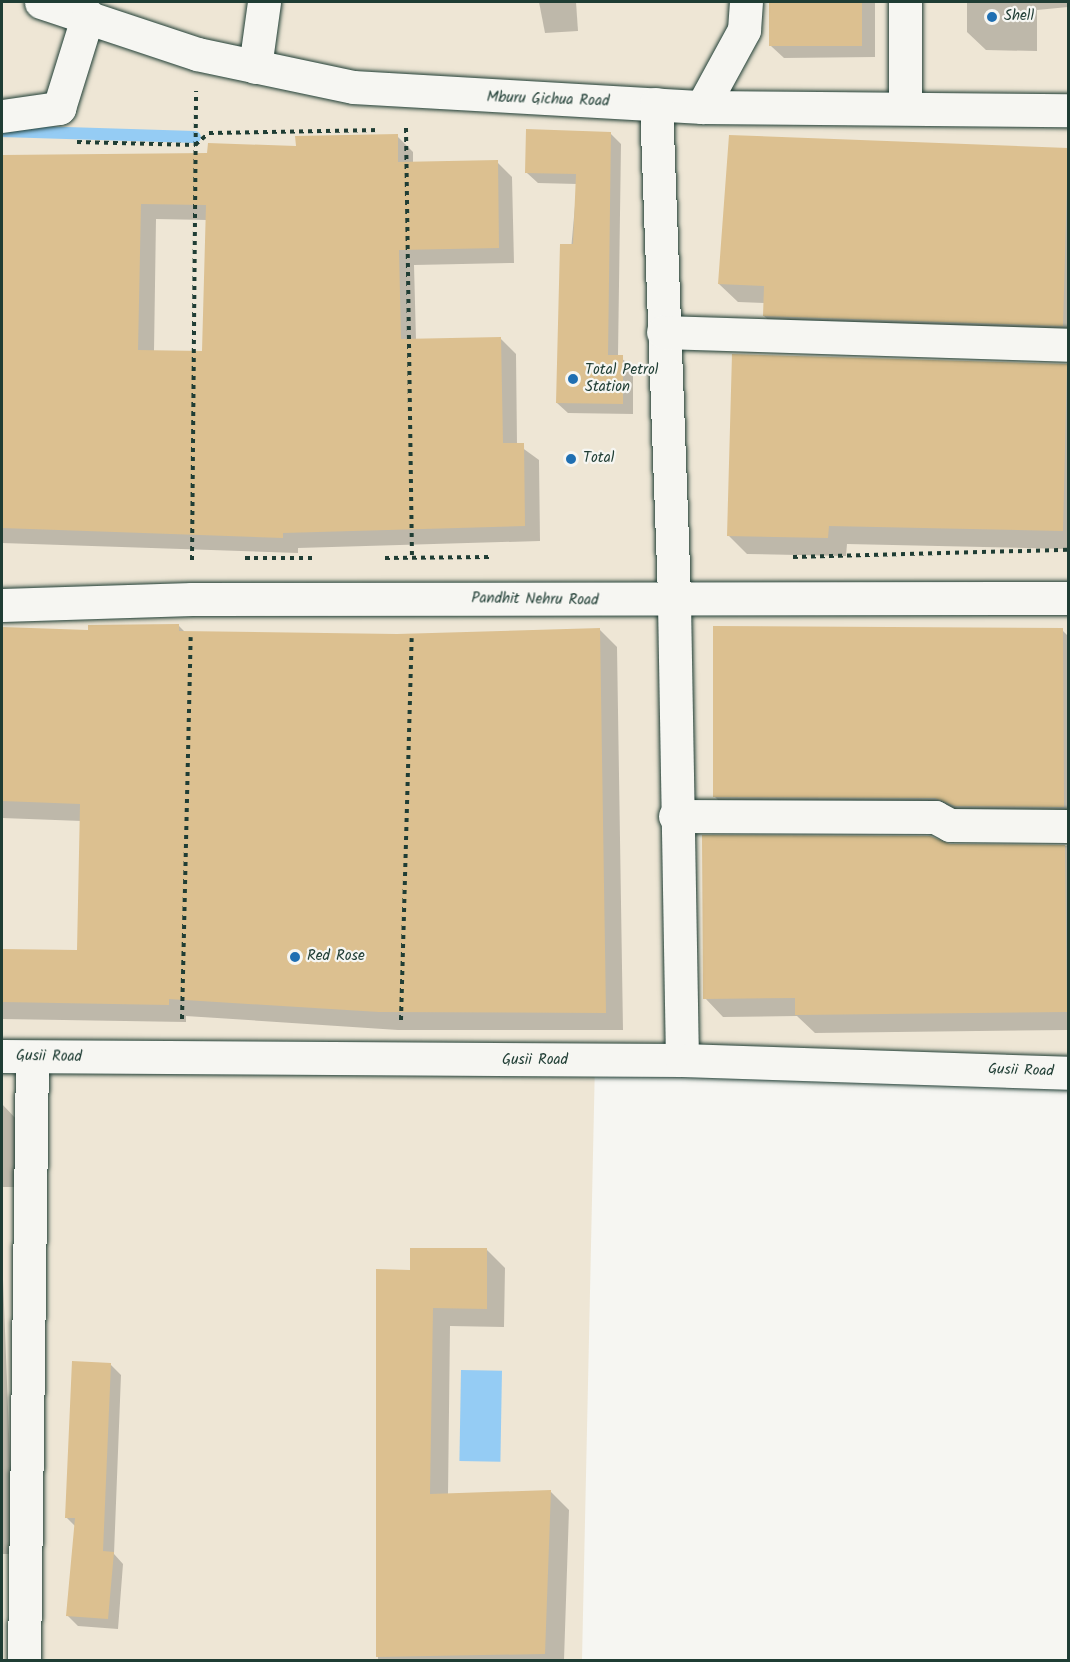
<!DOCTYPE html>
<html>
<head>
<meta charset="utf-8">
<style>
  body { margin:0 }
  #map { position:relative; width:1070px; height:1662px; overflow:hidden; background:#f6f6f2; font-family:Kalam,sans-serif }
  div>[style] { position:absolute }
  .built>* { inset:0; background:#eee6d5 }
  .water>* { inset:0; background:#95ccf4; transform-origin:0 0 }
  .shadow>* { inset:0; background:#0003 }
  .stream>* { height:12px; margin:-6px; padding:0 6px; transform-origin:6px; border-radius:6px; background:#95ccf4 }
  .building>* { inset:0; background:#dcc090; transform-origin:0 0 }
  .path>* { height:4px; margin-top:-2px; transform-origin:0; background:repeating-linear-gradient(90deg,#1f3d34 0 4.5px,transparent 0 9px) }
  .roads { filter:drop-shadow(0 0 2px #1f3d34) drop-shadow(0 0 2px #1f3d34) }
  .minor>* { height:33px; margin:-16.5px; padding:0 16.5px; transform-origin:16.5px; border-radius:16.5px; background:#f6f6f2 }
  .dots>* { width:16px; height:16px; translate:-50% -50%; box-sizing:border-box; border:3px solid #f6f6f2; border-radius:50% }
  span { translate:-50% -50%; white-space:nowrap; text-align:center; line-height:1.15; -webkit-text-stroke:4.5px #f6f6f2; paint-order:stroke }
  .poi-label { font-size:15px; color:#1f3d34 }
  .left { translate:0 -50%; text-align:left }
  .street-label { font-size:15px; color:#1f3d34 }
  .frame { position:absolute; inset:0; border:3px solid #1f3d34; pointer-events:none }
</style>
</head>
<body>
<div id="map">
  <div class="built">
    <div style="clip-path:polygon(2px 2px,1068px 2px,1068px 1057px,595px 1062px,582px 1660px,2px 1660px)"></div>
  </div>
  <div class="water">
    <div style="left:461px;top:1370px;width:41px;height:91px;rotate:1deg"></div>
  </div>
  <div class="shadow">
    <div style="clip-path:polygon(539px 2px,576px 2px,578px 31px,545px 33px)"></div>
    <div style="clip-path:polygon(770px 2px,875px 2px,875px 57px,784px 58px,771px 46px)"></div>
    <div style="clip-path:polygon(967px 2px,1068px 2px,1068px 7px,1037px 10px,1037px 51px,986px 50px,967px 32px)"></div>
    <div style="clip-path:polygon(610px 133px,621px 144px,618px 356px,633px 367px,633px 414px,568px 413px,557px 403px,577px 184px,538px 183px,527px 173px)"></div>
    <div style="clip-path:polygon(evenodd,397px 136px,413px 152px,413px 164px,497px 162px,512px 177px,514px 263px,414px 265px,416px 340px,500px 338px,516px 354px,517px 444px,539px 460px,540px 541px,298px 548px,298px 553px,2px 543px,2px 156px,209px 155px,397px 136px,156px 219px,207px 220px,203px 352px,154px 352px,156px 219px)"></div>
    <div style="clip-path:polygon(730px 137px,1068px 149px,1068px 344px,783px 334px,764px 316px,765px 303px,738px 302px,719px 284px)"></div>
    <div style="clip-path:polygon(733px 355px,1068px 365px,1068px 549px,847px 544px,846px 556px,747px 554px,728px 535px)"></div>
    <div style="clip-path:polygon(179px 626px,186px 633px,397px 635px,599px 629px,617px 647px,623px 1030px,398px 1030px,186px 1016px,186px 1022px,2px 1019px,2px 951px,79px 952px,82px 821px,2px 818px,2px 629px,89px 632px)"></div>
    <div style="clip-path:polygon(1062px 630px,1068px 636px,1068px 825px,733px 815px,715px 797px)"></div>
    <div style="clip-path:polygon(950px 845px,1068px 846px,1068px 1030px,815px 1033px,797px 1016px,723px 1017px,705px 998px)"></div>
    <div style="clip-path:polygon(2px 1104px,19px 1122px,19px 1187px,2px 1187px)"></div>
    <div style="clip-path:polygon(487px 1250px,505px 1268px,504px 1327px,450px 1326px,448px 1495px,551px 1492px,569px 1510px,564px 1660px,378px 1660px,378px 1271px,411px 1271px)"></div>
    <div style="clip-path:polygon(2px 1253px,10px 1460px,18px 1554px,2px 1554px)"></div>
    <div style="clip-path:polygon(110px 1364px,121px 1375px,114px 1554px,123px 1564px,118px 1629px,78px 1626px,67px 1615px,75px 1526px,66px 1517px)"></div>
  </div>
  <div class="stream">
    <div style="left:2px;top:131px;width:193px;rotate:1.8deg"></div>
  </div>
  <div class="building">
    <div style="left:769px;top:2px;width:93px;height:44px"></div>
    <div style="clip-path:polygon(526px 129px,611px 132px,608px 355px,623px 355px,623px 404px,556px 403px,560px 244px,573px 244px,576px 174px,525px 173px)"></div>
    <div style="clip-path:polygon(evenodd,398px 134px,398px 162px,498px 160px,499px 248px,399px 250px,401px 339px,501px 337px,503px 443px,524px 443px,525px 526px,283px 533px,283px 538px,2px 528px,2px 155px,207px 153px,208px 143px,296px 146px,295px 136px,398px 134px,141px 204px,206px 205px,202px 351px,138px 350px,141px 204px)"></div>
    <div style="clip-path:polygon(729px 135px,1068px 148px,1063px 326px,763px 316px,764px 286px,718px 284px)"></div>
    <div style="clip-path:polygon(732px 354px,1067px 364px,1063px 531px,829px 526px,828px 538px,727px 536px)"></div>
    <div style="clip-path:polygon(179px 624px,179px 631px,397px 634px,600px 628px,606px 1013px,379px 1012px,169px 999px,169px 1005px,2px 1002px,2px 949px,77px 950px,80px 804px,2px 801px,2px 627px,88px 630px,88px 625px)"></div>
    <div style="clip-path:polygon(713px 626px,1063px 628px,1064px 807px,955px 806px,935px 798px,713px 797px)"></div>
    <div style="clip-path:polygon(702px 835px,930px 836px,950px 844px,1065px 845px,1067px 1012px,795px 1015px,795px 998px,703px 999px)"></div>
    <div style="clip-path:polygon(410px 1248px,487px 1248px,487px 1309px,433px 1308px,430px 1494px,551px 1490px,545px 1654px,376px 1657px,376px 1269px,410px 1270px)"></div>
    <div style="clip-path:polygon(72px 1361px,111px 1363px,103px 1551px,114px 1552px,108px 1619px,66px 1616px,75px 1518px,65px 1518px)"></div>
  </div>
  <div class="path">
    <div style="left:406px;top:128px;width:427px;rotate:89.2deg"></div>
    <div style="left:77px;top:142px;width:118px;rotate:1.5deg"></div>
    <div style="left:195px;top:145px;width:18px;rotate:-41deg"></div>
    <div style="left:209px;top:133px;width:171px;rotate:-1deg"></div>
    <div style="left:793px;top:557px;width:275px;rotate:-1.5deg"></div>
    <div style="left:245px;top:558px;width:67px"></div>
    <div style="left:385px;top:558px;width:104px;rotate:-0.6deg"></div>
    <div style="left:192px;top:560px;width:469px;rotate:-89.5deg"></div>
    <div style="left:182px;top:1019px;width:382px;rotate:-88.7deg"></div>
    <div style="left:401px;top:1020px;width:382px;rotate:-88.4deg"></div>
  </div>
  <div class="roads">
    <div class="minor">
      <div style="left:41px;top:2px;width:164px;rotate:18.4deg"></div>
      <div style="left:197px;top:54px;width:159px;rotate:11.9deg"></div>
      <div style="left:353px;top:87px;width:350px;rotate:3.3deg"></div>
      <div style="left:702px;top:107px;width:366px;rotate:0.5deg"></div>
      <div style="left:255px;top:67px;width:66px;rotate:-82.1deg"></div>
      <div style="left:656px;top:104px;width:498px;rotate:87.9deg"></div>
      <div style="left:674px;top:602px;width:458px;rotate:89deg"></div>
      <div style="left:702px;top:107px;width:88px;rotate:-61.4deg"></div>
      <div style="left:744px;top:30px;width:28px;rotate:-86deg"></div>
      <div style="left:905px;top:107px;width:105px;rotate:-90deg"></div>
      <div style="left:2px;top:116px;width:58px;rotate:-8deg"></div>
      <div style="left:59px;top:108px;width:97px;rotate:-72.7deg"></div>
      <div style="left:663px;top:332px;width:405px;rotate:1.8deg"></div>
      <div style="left:2px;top:605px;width:190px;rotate:-1.8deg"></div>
      <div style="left:192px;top:599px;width:876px;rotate:-0.07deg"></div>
      <div style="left:675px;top:816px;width:260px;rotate:0.2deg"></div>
      <div style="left:935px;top:817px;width:17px;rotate:28deg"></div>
      <div style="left:950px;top:825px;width:118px;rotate:0.5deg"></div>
      <div style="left:2px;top:1056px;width:680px;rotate:0.34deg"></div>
      <div style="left:682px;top:1060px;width:386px;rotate:1.9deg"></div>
      <div style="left:24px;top:1660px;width:603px;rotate:-89.24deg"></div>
    </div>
  </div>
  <div class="dots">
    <div style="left:992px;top:17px;background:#1f6fb2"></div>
    <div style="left:573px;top:379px;background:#1f6fb2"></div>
    <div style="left:571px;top:459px;background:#1f6fb2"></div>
    <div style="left:295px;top:957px;background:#1f6fb2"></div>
  </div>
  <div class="poi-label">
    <span class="left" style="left:1004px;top:17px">Shell</span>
    <span class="left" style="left:585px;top:379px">Total Petrol<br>Station</span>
    <span class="left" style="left:583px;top:459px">Total</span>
    <span class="left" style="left:307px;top:957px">Red Rose</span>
  </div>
  <div class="street-label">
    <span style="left:548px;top:100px;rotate:2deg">Mburu Gichua Road</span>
    <span style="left:535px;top:600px;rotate:1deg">Pandhit Nehru Road</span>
    <span style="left:49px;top:1057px;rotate:1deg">Gusii Road</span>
    <span style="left:535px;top:1061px">Gusii Road</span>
    <span style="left:1021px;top:1071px;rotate:2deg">Gusii Road</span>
  </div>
  <div class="frame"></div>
</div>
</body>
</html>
